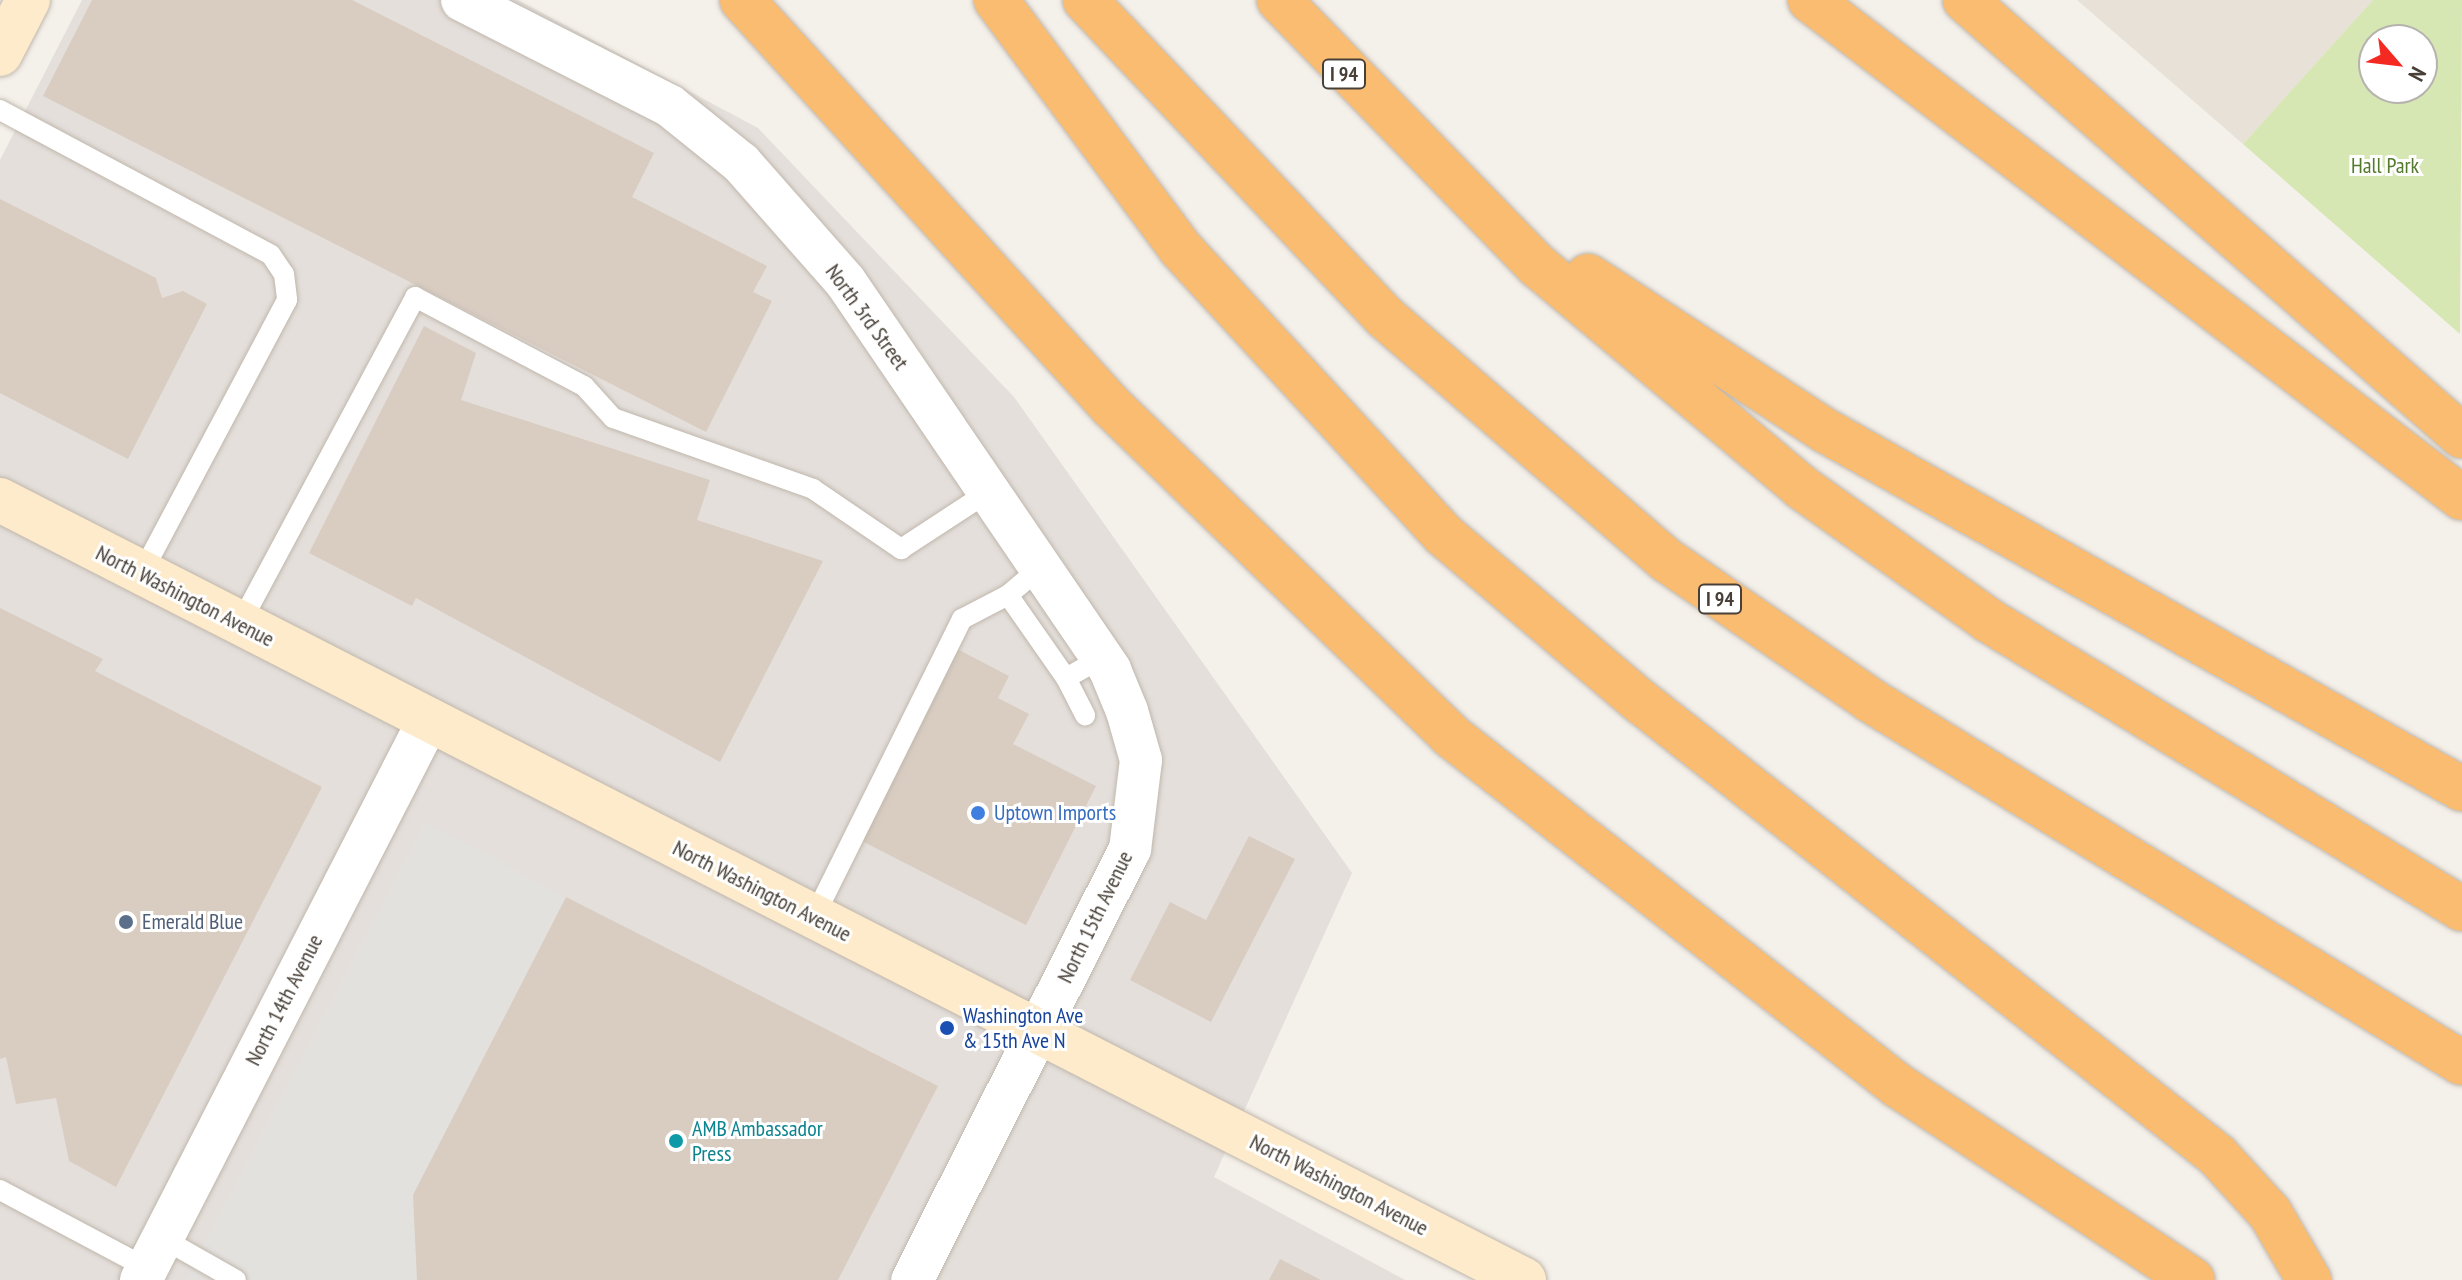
<!DOCTYPE html>
<html>
<head>
<meta charset="utf-8">
<style>
  body { margin:0 }
  #map { position:relative; width:2462px; height:1280px; overflow:hidden; background:#f4f0ea; font-family:"PT Sans Narrow",sans-serif }
  div>[style] { position:absolute }
  .residential>* { inset:0; background:#e8e1d8 }
  .industrial>* { inset:0; background:#e4dfdb }
  .green>* { inset:0; background:#d6e7b4 }
  .parking>* { inset:0; background:#e3e1de }
  .building>* { inset:0; background:#d9cdc2 }
  .roads { filter:drop-shadow(0 0 2px #c0b7ac) drop-shadow(0 0 2px #c0b7ac) }
  .service>* { height:20px; margin:-10px; padding:0 10px; transform-origin:10px; border-radius:10px; background:#fff }
  .minor>* { height:42px; margin:-21px; padding:0 21px; transform-origin:21px; border-radius:21px; background:#fff }
  .secondary>* { height:44px; margin:-22px; padding:0 22px; transform-origin:22px; border-radius:22px; background:#fdebcb }
  .motorway>* { height:44px; margin:-22px; padding:0 22px; transform-origin:22px; border-radius:22px; background:#fabc70 }
  .dots>* { width:22px; height:22px; translate:-50% -50%; box-sizing:border-box; border:4px solid #fff; border-radius:50% }
  span { translate:-50% -50%; white-space:nowrap; text-align:center; line-height:1.15; -webkit-text-stroke:6px #fff; paint-order:stroke }
  .shield-label span { padding:2px 6px; background:#fff; border:2px solid; border-radius:6px; -webkit-text-stroke-width:0 }
  .shield-label { font-size:20px; color:#484038; font-weight:700 }
  .park-label { font-size:22px; color:#52792c }
  .street-label { font-size:22px; color:#484038 }
  .shop-label { font-size:22px; color:#366cbe }
  .left { translate:0 -50%; text-align:left }
  .service-label { font-size:22px; color:#4e5e75 }
  .transit-label { font-size:22px; color:#164399 }
  .culture-label { font-size:22px; color:#0d838f }
  .north { position:absolute; left:2358px; top:24px; width:80px; height:80px; box-sizing:border-box; background:#fff; border:2px solid #b6b3af; border-radius:50%; rotate:118deg; font-size:22px; font-weight:700; line-height:32px; text-align:center; color:#484038 }
  .north::after { content:''; display:block; margin:auto; width:28px; height:36px; background:#f42922; clip-path:polygon(50% 0,100% 100%,50% 72%,0 100%) }
</style>
</head>
<body>
<div id="map">
  <div class="residential">
    <div style="clip-path:polygon(2077px 0,2373px 0,2243px 144px)"></div>
  </div>
  <div class="industrial">
    <div style="clip-path:polygon(82px 0,518px 0,758px 128px,1014px 397px,1352px 873px,1214px 1177px,1405px 1280px,0 1280px,0 160px)"></div>
  </div>
  <div class="green">
    <div style="clip-path:polygon(evenodd,2373px 0,2462px 0,2460px 334px,2243px 144px,2373px 0,2374px 40px,2422px 40px,2422px 88px,2374px 88px,2374px 40px)"></div>
  </div>
  <div class="parking">
    <div style="clip-path:polygon(425px 822px,566px 897px,413px 1195px,417px 1280px,185px 1280px)"></div>
  </div>
  <div class="building">
    <div style="clip-path:polygon(92px 0,352px 0,654px 153px,632px 197px,767px 266px,753px 292px,772px 301px,706px 432px,43px 96px)"></div>
    <div style="clip-path:polygon(0 199px,156px 278px,162px 298px,183px 291px,207px 304px,128px 459px,0 393px)"></div>
    <div style="clip-path:polygon(424px 326px,476px 353px,461px 400px,710px 480px,697px 520px,823px 561px,720px 762px,416px 598px,412px 606px,309px 553px)"></div>
    <div style="clip-path:polygon(0 608px,103px 659px,95px 671px,322px 787px,116px 1187px,69px 1161px,56px 1098px,16px 1104px,6px 1057px,0 1059px)"></div>
    <div style="clip-path:polygon(957px 649px,1009px 676px,998px 698px,1029px 714px,1013px 744px,1096px 786px,1026px 925px,860px 840px)"></div>
    <div style="clip-path:polygon(1249px 836px,1295px 859px,1211px 1022px,1130px 980px,1170px 902px,1206px 920px)"></div>
    <div style="clip-path:polygon(566px 897px,938px 1086px,838px 1280px,417px 1280px,413px 1195px)"></div>
    <div style="clip-path:polygon(1280px 1259px,1321px 1280px,1269px 1280px)"></div>
  </div>
  <div class="roads">
    <div class="service">
      <div style="left:0;top:110px;width:307px;rotate:28.1deg"></div>
      <div style="left:271px;top:255px;width:23px;rotate:56deg"></div>
      <div style="left:284px;top:274px;width:26px;rotate:83deg"></div>
      <div style="left:287px;top:300px;width:309px;rotate:118deg"></div>
      <div style="left:1040px;top:568px;width:42px;rotate:139.8deg"></div>
      <div style="left:1008px;top:595px;width:101px;rotate:55.1deg"></div>
      <div style="left:1066px;top:678px;width:41px;rotate:-29.1deg"></div>
      <div style="left:240px;top:624px;width:371px;rotate:-61.8deg"></div>
      <div style="left:415px;top:297px;width:191px;rotate:27.8deg"></div>
      <div style="left:584px;top:386px;width:43px;rotate:47.8deg"></div>
      <div style="left:613px;top:418px;width:212px;rotate:19.5deg"></div>
      <div style="left:813px;top:489px;width:107px;rotate:34.3deg"></div>
      <div style="left:901px;top:549px;width:104px;rotate:-33.2deg"></div>
      <div style="left:1066px;top:678px;width:42px;rotate:62.8deg"></div>
      <div style="left:814px;top:917px;width:333px;rotate:-63.6deg"></div>
      <div style="left:962px;top:619px;width:52px;rotate:-27.6deg"></div>
      <div style="left:0;top:1190px;width:166px;rotate:28deg"></div>
      <div style="left:162px;top:1238px;width:85px;rotate:29.6deg"></div>
    </div>
    <div class="minor">
      <div style="left:462px;top:0;width:233px;rotate:27deg"></div>
      <div style="left:670px;top:106px;width:91px;rotate:38.8deg"></div>
      <div style="left:741px;top:163px;width:157px;rotate:48.6deg"></div>
      <div style="left:845px;top:281px;width:471px;rotate:55.7deg"></div>
      <div style="left:1110px;top:670px;width:44px;rotate:67.5deg"></div>
      <div style="left:1127px;top:711px;width:51px;rotate:74.1deg"></div>
      <div style="left:1141px;top:760px;width:90px;rotate:97deg"></div>
      <div style="left:1130px;top:849px;width:483px;rotate:116.8deg"></div>
      <div style="left:141px;top:1280px;width:628px;rotate:-62.82deg"></div>
    </div>
    <div class="secondary">
      <div style="left:0;top:54px;width:61px;rotate:-62.6deg"></div>
      <div style="left:0;top:500px;width:1712px;rotate:27.1deg"></div>
    </div>
    <div class="motorway">
      <div style="left:742px;top:0;width:549px;rotate:47.73deg"></div>
      <div style="left:1111px;top:406px;width:472px;rotate:44.1deg"></div>
      <div style="left:1450px;top:735px;width:568px;rotate:38.06deg"></div>
      <div style="left:1897px;top:1085px;width:354px;rotate:33.4deg"></div>
      <div style="left:996px;top:0;width:309px;rotate:53.4deg"></div>
      <div style="left:1180px;top:248px;width:390px;rotate:47.4deg"></div>
      <div style="left:1444px;top:535px;width:257px;rotate:40.3deg"></div>
      <div style="left:1640px;top:701px;width:734px;rotate:38.2deg"></div>
      <div style="left:2217px;top:1155px;width:79px;rotate:47.6deg"></div>
      <div style="left:2270px;top:1213px;width:78px;rotate:59.8deg"></div>
      <div style="left:1085px;top:0;width:438px;rotate:46.6deg"></div>
      <div style="left:1386px;top:318px;width:372px;rotate:40.8deg"></div>
      <div style="left:1668px;top:561px;width:245px;rotate:34.5deg"></div>
      <div style="left:1870px;top:700px;width:694px;rotate:31.52deg"></div>
      <div style="left:1279px;top:0;width:371px;rotate:45.8deg"></div>
      <div style="left:1538px;top:266px;width:344px;rotate:40deg"></div>
      <div style="left:1801px;top:487px;width:229px;rotate:35.4deg"></div>
      <div style="left:1988px;top:620px;width:555px;rotate:31.37deg"></div>
      <div style="left:1810px;top:0;width:820px;rotate:37.37deg"></div>
      <div style="left:1965px;top:0;width:661px;rotate:41.26deg"></div>
      <div style="left:1588px;top:276px;width:284px;rotate:33.1deg"></div>
      <div style="left:1826px;top:431px;width:730px;rotate:29.37deg"></div>
    </div>
  </div>
  <div class="dots">
    <div style="left:978px;top:813px;background:#3f7fe0"></div>
    <div style="left:126px;top:922px;background:#5c6f8a"></div>
    <div style="left:947px;top:1028px;background:#1a4fb4"></div>
    <div style="left:676px;top:1141px;background:#0f9aa8"></div>
  </div>
  <div class="shield-label">
    <span style="left:1344px;top:74px">I 94</span>
    <span style="left:1720px;top:599px">I 94</span>
  </div>
  <div class="park-label">
    <span style="left:2385px;top:166px">Hall Park</span>
  </div>
  <div class="street-label">
    <span style="left:867px;top:317px;rotate:54deg">North 3rd Street</span>
    <span style="left:185px;top:596px;rotate:27deg">North Washington Avenue</span>
    <span style="left:762px;top:891px;rotate:27deg">North Washington Avenue</span>
    <span style="left:1095px;top:917px;rotate:-64deg">North 15th Avenue</span>
    <span style="left:284px;top:1000px;rotate:-63deg">North 14th Avenue</span>
    <span style="left:1339px;top:1185px;rotate:27deg">North Washington Avenue</span>
  </div>
  <div class="shop-label">
    <span class="left" style="left:994px;top:813px">Uptown Imports</span>
  </div>
  <div class="service-label">
    <span class="left" style="left:142px;top:922px">Emerald Blue</span>
  </div>
  <div class="transit-label">
    <span class="left" style="left:963px;top:1028px">Washington Ave<br>&amp; 15th Ave N</span>
  </div>
  <div class="culture-label">
    <span class="left" style="left:692px;top:1141px">AMB Ambassador<br>Press</span>
  </div>
  <div class="north">N</div>
</div>
</body>
</html>
